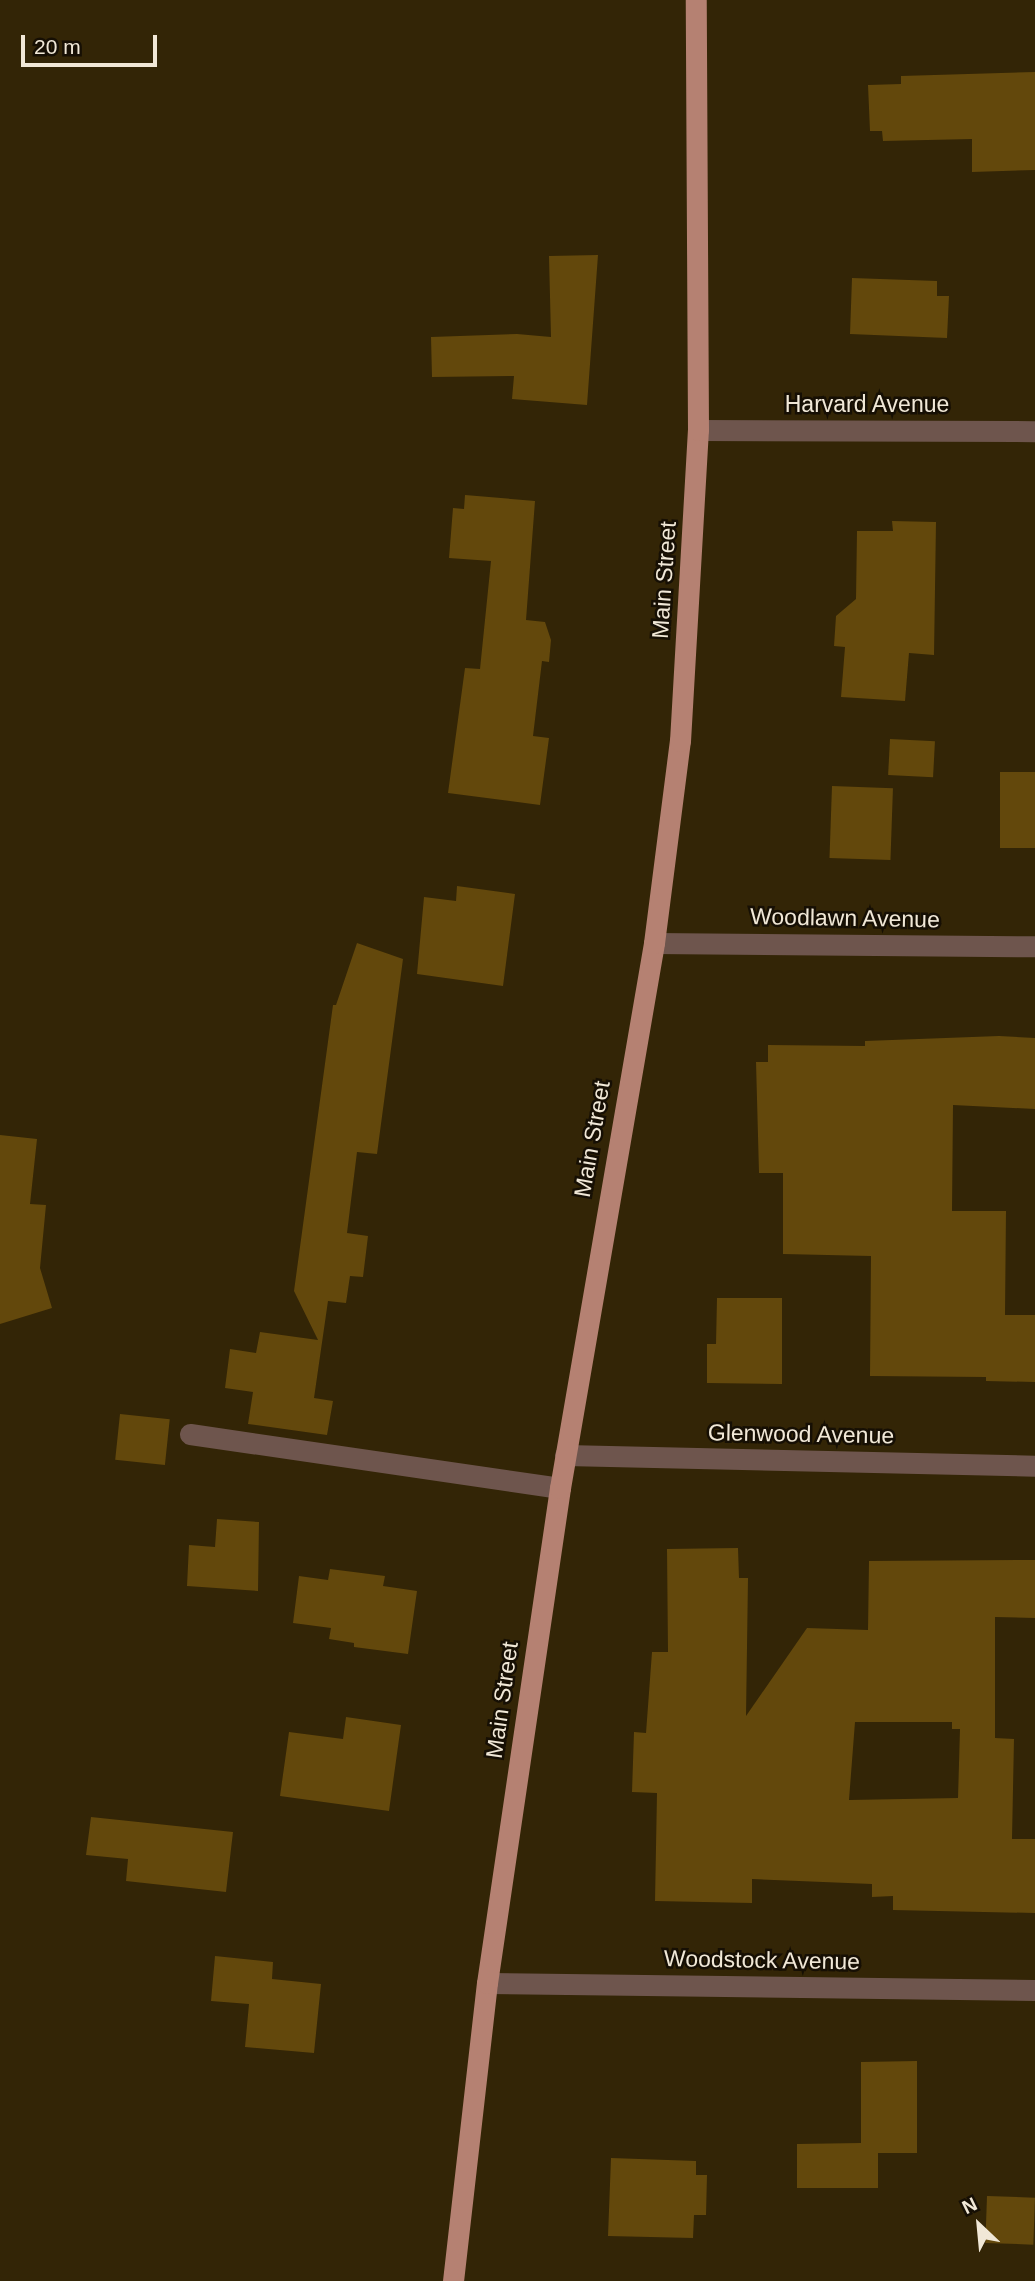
<!DOCTYPE html>
<html>
<head>
<meta charset="utf-8">
<style>
  body { margin:0 }
  #map { position:relative; width:1035px; height:2281px; overflow:hidden; background:#332506; font-family:Helvetica,sans-serif }
  div>[style] { position:absolute }
  .building>* { inset:0; background:#63480c; transform-origin:0 0 }
  .minor>* { height:21px; margin:-10.5px; padding:0 10.5px; transform-origin:10.5px; border-radius:10.5px; background:#6e554d }
  .major>* { height:21px; margin:-10.5px; padding:0 10.5px; transform-origin:10.5px; border-radius:10.5px; background:#b58172 }
  span { translate:-50% -50%; white-space:nowrap; text-align:center; line-height:1.15; -webkit-text-stroke:5px #160f04; paint-order:stroke }
  .street-label { font-size:23px; color:#f1e8d7 }
  .north { position:absolute; left:944px; top:2190px; width:70px; height:70px; -webkit-text-stroke:5px #160f04; paint-order:stroke; rotate:334deg; font-size:19px; font-weight:700; line-height:28px; text-align:center; color:#f1e8d7 }
  .north::after { content:''; display:block; margin:auto; width:24px; height:32px; background:#f1e8d7; clip-path:polygon(50% 0,100% 100%,50% 72%,0 100%) }
  .scale { position:absolute; left:21px; top:35px; width:136px; height:32px; box-sizing:border-box; border:4px solid #f1e8d7; border-top:0; padding-left:9px; font-size:21px; line-height:24px; white-space:nowrap; color:#f1e8d7; -webkit-text-stroke:5px #160f04; paint-order:stroke }
</style>
</head>
<body>
<div id="map">
  <div class="building">
    <div style="clip-path:polygon(1035px 72px,1035px 170px,972px 172px,972px 139px,883px 141px,882px 131px,870px 131px,868px 85px,901px 84px,901px 76px)"></div>
    <div style="clip-path:polygon(598px 255px,587px 405px,512px 399px,514px 376px,432px 377px,431px 337px,517px 334px,551px 337px,549px 256px)"></div>
    <div style="clip-path:polygon(852px 278px,937px 281px,937px 296px,949px 296px,947px 338px,850px 334px)"></div>
    <div style="clip-path:polygon(465px 495px,535px 501px,526px 620px,545px 622px,551px 640px,549px 662px,542px 661px,533px 736px,549px 738px,540px 805px,448px 793px,465px 668px,480px 669px,491px 561px,449px 558px,453px 508px,464px 509px)"></div>
    <div style="clip-path:polygon(892px 521px,936px 522px,934px 655px,909px 653px,905px 701px,841px 697px,845px 647px,834px 646px,836px 616px,856px 599px,857px 531px,893px 531px)"></div>
    <div style="left:890px;top:739px;width:45px;height:36px;rotate:3deg"></div>
    <div style="left:1000px;top:772px;width:35px;height:76px"></div>
    <div style="left:832px;top:786px;width:61px;height:72px;rotate:2deg"></div>
    <div style="clip-path:polygon(457px 886px,515px 894px,503px 986px,417px 974px,424px 897px,456px 901px)"></div>
    <div style="clip-path:polygon(357px 943px,403px 959px,377px 1154px,357px 1152px,347px 1233px,368px 1236px,363px 1277px,350px 1276px,346px 1303px,328px 1301px,314px 1398px,333px 1401px,327px 1435px,248px 1424px,253px 1392px,225px 1388px,230px 1349px,256px 1353px,260px 1332px,318px 1340px,294px 1291px,333px 1005px,336px 1005px)"></div>
    <div style="clip-path:polygon(999px 1036px,1035px 1038px,1035px 1109px,953px 1105px,952px 1211px,1006px 1211px,1005px 1315px,1035px 1315px,1035px 1382px,986px 1381px,986px 1377px,870px 1376px,871px 1256px,783px 1254px,783px 1173px,759px 1173px,756px 1062px,768px 1062px,768px 1045px,865px 1046px,865px 1041px)"></div>
    <div style="clip-path:polygon(0 1135px,37px 1139px,30px 1204px,46px 1205px,40px 1268px,52px 1308px,0 1324px)"></div>
    <div style="clip-path:polygon(717px 1298px,782px 1298px,782px 1384px,707px 1383px,707px 1344px,716px 1344px)"></div>
    <div style="left:120px;top:1414px;width:50px;height:46px;rotate:6deg"></div>
    <div style="clip-path:polygon(217px 1519px,259px 1522px,258px 1591px,187px 1586px,189px 1545px,215px 1547px)"></div>
    <div style="clip-path:polygon(evenodd,738px 1548px,739px 1578px,748px 1578px,746px 1716px,807px 1628px,868px 1630px,869px 1561px,1035px 1560px,1035px 1618px,995px 1617px,995px 1738px,1014px 1739px,1012px 1839px,1035px 1839px,1035px 1913px,893px 1910px,893px 1896px,872px 1897px,872px 1884px,752px 1879px,752px 1903px,655px 1901px,657px 1793px,632px 1792px,634px 1732px,646px 1733px,652px 1652px,668px 1652px,667px 1549px,738px 1548px,855px 1722px,952px 1722px,952px 1729px,960px 1729px,958px 1798px,849px 1800px,855px 1722px)"></div>
    <div style="clip-path:polygon(330px 1569px,385px 1576px,383px 1586px,417px 1591px,408px 1654px,354px 1647px,354px 1643px,329px 1639px,331px 1628px,293px 1623px,299px 1576px,328px 1580px)"></div>
    <div style="clip-path:polygon(346px 1717px,401px 1725px,389px 1811px,280px 1796px,289px 1732px,343px 1739px)"></div>
    <div style="clip-path:polygon(91px 1817px,233px 1832px,226px 1892px,126px 1881px,128px 1859px,86px 1855px)"></div>
    <div style="clip-path:polygon(215px 1956px,273px 1962px,272px 1979px,321px 1984px,314px 2053px,245px 2047px,249px 2004px,211px 2001px)"></div>
    <div style="clip-path:polygon(917px 2061px,917px 2153px,878px 2153px,878px 2188px,797px 2188px,797px 2144px,861px 2143px,861px 2062px)"></div>
    <div style="clip-path:polygon(611px 2158px,696px 2161px,696px 2175px,707px 2175px,706px 2215px,694px 2215px,693px 2238px,608px 2236px)"></div>
    <div style="left:987px;top:2196px;width:48px;height:47px;rotate:2deg"></div>
  </div>
  <div class="minor">
    <div style="left:698px;top:430px;width:337px;rotate:0.2deg"></div>
    <div style="left:654px;top:943px;width:381px;rotate:0.5deg"></div>
    <div style="left:190px;top:1434px;width:374px;rotate:8.3deg"></div>
    <div style="left:565px;top:1455px;width:470px;rotate:1.3deg"></div>
    <div style="left:487px;top:1983px;width:548px;rotate:0.73deg"></div>
  </div>
  <div class="major">
    <div style="left:453px;top:2281px;width:300px;rotate:-83.5deg"></div>
    <div style="left:487px;top:1983px;width:500px;rotate:-81.61deg"></div>
    <div style="left:560px;top:1488px;width:553px;rotate:-80.21deg"></div>
    <div style="left:654px;top:943px;width:204px;rotate:-82.7deg"></div>
    <div style="left:680px;top:741px;width:312px;rotate:-86.7deg"></div>
    <div style="left:698px;top:430px;width:430px;rotate:-90.3deg"></div>
  </div>
  <div class="street-label">
    <span style="left:867px;top:404px">Harvard Avenue</span>
    <span style="left:664px;top:580px;rotate:-86deg">Main Street</span>
    <span style="left:845px;top:918px;rotate:1deg">Woodlawn Avenue</span>
    <span style="left:592px;top:1139px;rotate:-80deg">Main Street</span>
    <span style="left:801px;top:1434px;rotate:1deg">Glenwood Avenue</span>
    <span style="left:502px;top:1700px;rotate:-82deg">Main Street</span>
    <span style="left:762px;top:1960px;rotate:1deg">Woodstock Avenue</span>
  </div>
  <div class="north">N</div>
  <div class="scale">20 m</div>
</div>
</body>
</html>
